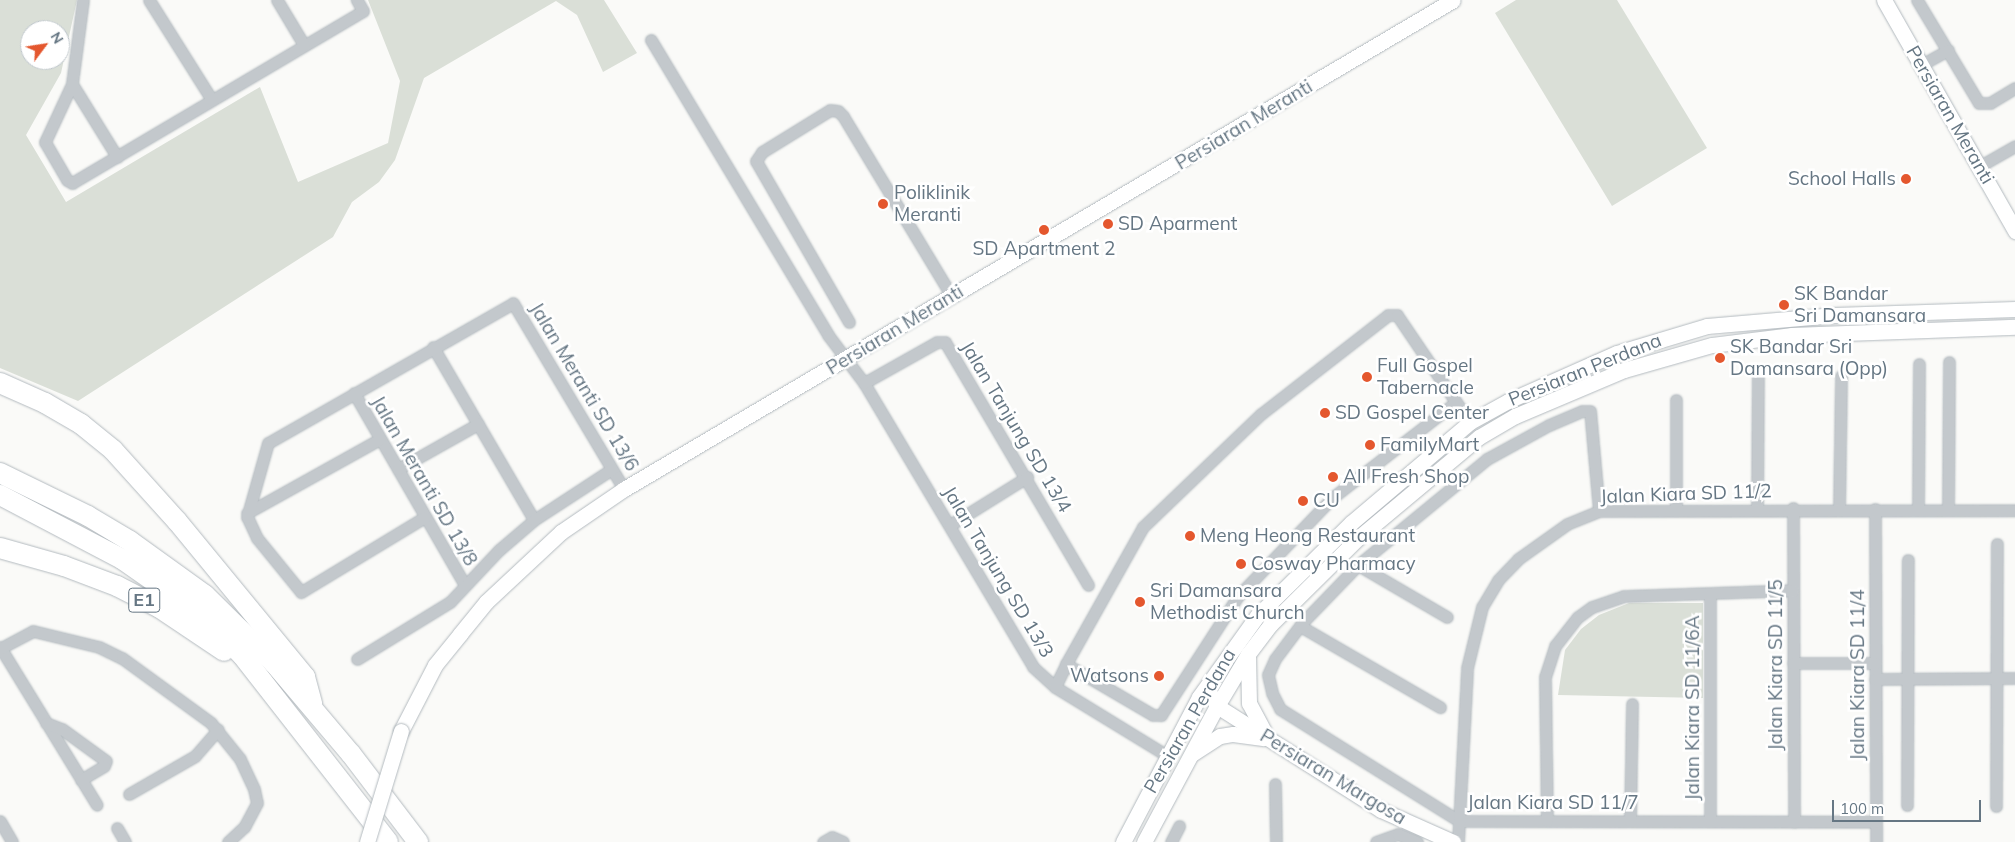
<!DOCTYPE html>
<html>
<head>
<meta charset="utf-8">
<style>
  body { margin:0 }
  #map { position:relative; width:2015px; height:842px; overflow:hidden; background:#fafaf8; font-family:Mulish,sans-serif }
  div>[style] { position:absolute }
  .green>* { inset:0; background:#dadfd7 }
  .roads { filter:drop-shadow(0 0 1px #b3babf) drop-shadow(0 0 1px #b3babf) }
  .street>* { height:11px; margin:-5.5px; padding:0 5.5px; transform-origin:5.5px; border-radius:5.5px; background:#c3c8cc }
  .secondary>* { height:15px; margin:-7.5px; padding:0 7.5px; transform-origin:7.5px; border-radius:7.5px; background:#fff }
  .highway>* { height:20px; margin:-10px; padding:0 10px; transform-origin:10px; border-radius:10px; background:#fff }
  .bridges { filter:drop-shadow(0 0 1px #b3babf) drop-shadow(0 0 1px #b3babf) }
  .secondary-bridge>* { height:15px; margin:-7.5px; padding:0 7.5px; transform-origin:7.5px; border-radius:7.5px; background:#fff }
  .dots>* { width:14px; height:14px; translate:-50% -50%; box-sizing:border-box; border:2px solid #fff; border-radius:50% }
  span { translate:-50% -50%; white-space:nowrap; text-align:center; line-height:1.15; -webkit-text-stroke:5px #fff; paint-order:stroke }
  .shield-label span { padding:1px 4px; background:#fff; border:1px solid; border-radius:4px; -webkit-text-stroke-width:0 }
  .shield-label { font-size:18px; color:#657683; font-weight:700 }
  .street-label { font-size:19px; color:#657683 }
  .poi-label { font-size:19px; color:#657683 }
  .right { translate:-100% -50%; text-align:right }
  .left { translate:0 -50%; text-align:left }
  .north { position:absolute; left:20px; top:20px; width:50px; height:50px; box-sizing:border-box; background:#fff; border:1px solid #c1c8cd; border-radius:50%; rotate:59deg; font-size:14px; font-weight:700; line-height:20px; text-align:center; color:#657683 }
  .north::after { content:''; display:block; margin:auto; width:18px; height:22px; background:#e4572e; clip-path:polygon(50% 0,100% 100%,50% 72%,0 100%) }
  .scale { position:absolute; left:1832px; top:800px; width:149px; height:22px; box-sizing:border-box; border:2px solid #657683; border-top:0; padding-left:6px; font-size:15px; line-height:18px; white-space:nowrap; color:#657683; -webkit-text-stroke:4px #fff; paint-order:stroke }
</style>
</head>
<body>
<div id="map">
  <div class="green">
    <div style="clip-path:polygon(evenodd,0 0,77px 0,61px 73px,26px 135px,66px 202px,260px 87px,298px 182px,388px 143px,400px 81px,368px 0,604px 0,637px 53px,603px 72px,577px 15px,556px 1px,424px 78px,395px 160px,379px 182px,352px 202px,333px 237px,78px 401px,0 368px,0 0,30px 30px,60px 30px,60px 60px,30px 60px,30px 30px)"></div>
    <div style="clip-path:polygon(1516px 0,1617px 0,1707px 148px,1612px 206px,1495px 13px)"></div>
    <div style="clip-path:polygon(1629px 603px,1703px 603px,1703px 698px,1558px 695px,1565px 650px,1581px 629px,1599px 615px)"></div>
  </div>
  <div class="roads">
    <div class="street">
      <div style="left:83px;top:0;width:85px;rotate:97.5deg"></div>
      <div style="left:72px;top:84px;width:64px;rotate:115deg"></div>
      <div style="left:45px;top:142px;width:44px;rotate:59.9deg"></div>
      <div style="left:67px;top:180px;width:6px;rotate:31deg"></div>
      <div style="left:72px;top:183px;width:338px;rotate:-30.6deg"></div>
      <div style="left:363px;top:11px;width:13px;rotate:-119deg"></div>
      <div style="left:149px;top:0;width:118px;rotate:57.8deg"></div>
      <div style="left:277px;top:0;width:52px;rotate:59deg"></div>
      <div style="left:1917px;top:0;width:120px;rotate:59deg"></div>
      <div style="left:1979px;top:103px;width:11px"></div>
      <div style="left:1990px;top:103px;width:29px;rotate:-31deg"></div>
      <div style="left:651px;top:40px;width:344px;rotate:59deg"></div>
      <div style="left:828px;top:335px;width:60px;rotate:53.1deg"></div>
      <div style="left:864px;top:383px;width:330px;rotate:59.2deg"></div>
      <div style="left:1033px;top:667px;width:30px;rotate:42deg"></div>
      <div style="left:1055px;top:687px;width:130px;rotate:31.5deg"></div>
      <div style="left:1921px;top:65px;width:31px;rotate:-29deg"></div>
      <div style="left:72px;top:84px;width:86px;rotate:58.3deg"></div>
      <div style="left:1980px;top:166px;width:40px;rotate:-29.7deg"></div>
      <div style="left:849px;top:322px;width:186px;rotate:-120deg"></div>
      <div style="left:756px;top:161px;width:11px;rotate:-56deg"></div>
      <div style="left:762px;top:152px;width:80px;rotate:-31.7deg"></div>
      <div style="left:830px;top:110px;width:8px;rotate:7deg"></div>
      <div style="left:838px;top:111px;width:7px;rotate:45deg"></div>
      <div style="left:843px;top:116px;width:209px;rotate:58.9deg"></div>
      <div style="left:433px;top:347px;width:200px;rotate:59.7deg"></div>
      <div style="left:864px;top:383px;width:84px;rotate:-29.3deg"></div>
      <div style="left:937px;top:342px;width:8px"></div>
      <div style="left:945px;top:342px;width:282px;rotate:59.5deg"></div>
      <div style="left:354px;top:393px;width:222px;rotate:60deg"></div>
      <div style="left:1676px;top:400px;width:110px;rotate:90deg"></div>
      <div style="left:1456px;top:402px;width:24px;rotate:55deg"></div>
      <div style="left:398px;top:469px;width:92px;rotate:-29.4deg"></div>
      <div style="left:1793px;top:508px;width:314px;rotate:89.8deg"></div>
      <div style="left:1757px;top:509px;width:138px;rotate:-89.6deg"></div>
      <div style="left:1839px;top:509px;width:133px;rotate:-89.1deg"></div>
      <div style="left:1875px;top:509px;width:333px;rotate:89.8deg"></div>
      <div style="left:1918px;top:509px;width:145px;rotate:-89.6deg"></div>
      <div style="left:1948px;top:509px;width:147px;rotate:-89.6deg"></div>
      <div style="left:1599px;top:511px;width:100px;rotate:-95.1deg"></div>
      <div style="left:1590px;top:411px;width:8px;rotate:180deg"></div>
      <div style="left:1582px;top:411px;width:36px;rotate:157deg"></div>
      <div style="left:1549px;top:425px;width:71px;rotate:151.3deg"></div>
      <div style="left:1487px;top:459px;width:167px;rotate:140.6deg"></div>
      <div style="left:1358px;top:565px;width:81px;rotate:134deg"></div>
      <div style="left:1302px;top:623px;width:45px;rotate:126.9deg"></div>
      <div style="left:1275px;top:659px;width:17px;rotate:114deg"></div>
      <div style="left:1268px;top:675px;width:18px;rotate:77deg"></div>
      <div style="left:1272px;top:693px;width:18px;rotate:63deg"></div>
      <div style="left:1280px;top:709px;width:211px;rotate:32deg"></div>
      <div style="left:1459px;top:821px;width:416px;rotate:0.1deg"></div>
      <div style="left:247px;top:513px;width:152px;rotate:-29.1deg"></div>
      <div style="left:425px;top:517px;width:145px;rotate:148.8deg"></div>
      <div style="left:301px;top:592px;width:70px;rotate:-129.2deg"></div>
      <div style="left:257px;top:538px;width:23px;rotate:-115deg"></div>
      <div style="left:247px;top:517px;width:77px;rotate:-74.2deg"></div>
      <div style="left:268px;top:443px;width:282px;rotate:-29.7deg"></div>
      <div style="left:513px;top:303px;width:217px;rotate:59.2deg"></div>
      <div style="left:950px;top:525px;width:91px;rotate:-31.9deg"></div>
      <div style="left:1358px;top:565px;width:103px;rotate:30.3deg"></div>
      <div style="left:1710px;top:595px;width:226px;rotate:90deg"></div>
      <div style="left:1300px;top:626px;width:162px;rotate:30.1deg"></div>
      <div style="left:0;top:647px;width:185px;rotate:58.5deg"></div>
      <div style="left:1px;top:648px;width:36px;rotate:-28deg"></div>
      <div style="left:33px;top:631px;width:68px;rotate:13.6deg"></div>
      <div style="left:99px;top:647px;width:25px;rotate:26deg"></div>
      <div style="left:122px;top:658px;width:110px;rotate:36.1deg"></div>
      <div style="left:211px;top:723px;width:46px;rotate:51.1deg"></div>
      <div style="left:240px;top:759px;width:33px;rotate:65deg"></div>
      <div style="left:254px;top:789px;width:14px;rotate:78deg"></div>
      <div style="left:257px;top:803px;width:27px;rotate:118deg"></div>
      <div style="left:244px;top:827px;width:22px;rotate:137deg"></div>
      <div style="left:357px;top:659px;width:109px;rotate:-31.5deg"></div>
      <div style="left:450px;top:602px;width:71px;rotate:-46.7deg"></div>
      <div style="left:499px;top:550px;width:46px;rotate:-40.6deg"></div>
      <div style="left:534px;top:520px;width:93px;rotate:-33.2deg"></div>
      <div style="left:1793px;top:663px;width:82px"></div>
      <div style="left:1875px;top:679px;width:140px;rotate:-0.4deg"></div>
      <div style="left:1055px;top:687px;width:25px;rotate:-64deg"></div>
      <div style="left:1066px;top:664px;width:157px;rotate:-60.7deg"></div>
      <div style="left:1143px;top:527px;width:163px;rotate:-43.8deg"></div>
      <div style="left:1261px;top:414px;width:161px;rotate:-37.9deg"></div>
      <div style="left:1388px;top:315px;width:9px"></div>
      <div style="left:1397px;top:315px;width:105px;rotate:55.9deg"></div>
      <div style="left:1456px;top:402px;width:155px;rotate:142.3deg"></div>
      <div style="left:1333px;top:497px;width:137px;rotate:133.8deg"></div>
      <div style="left:1238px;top:596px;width:142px;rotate:122.9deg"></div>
      <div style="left:1161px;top:715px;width:8px;rotate:180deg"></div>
      <div style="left:1153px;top:715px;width:101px;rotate:-149.6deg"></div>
      <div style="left:46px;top:723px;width:17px;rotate:21deg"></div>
      <div style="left:62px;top:729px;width:54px;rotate:36deg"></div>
      <div style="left:106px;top:761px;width:5px;rotate:112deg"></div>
      <div style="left:104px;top:766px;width:27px;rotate:149deg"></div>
      <div style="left:1275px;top:784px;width:58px;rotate:89deg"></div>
      <div style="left:129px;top:794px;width:76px;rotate:-29.9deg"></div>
      <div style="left:195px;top:756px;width:35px;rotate:-49deg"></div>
      <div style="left:1907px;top:805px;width:245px;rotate:-89.8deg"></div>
      <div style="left:1996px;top:806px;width:262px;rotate:-89.8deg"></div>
      <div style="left:0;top:821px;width:24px;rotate:60deg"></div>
      <div style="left:1547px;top:821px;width:144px;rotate:-90.8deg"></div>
      <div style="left:1545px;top:677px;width:33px;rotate:-72deg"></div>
      <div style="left:1555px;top:646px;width:37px;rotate:-52deg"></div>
      <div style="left:1578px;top:617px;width:17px;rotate:-36deg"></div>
      <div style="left:1592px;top:607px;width:34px;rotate:-19deg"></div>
      <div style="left:1624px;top:596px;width:169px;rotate:-2deg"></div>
      <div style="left:1630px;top:821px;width:117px;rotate:-89deg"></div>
      <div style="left:117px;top:828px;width:16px;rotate:60deg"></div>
      <div style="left:823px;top:842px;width:10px;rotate:-29deg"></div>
      <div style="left:832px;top:837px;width:12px;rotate:24deg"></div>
      <div style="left:1171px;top:842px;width:18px;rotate:-63deg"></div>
      <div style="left:1376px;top:842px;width:23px;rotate:-20deg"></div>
      <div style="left:1398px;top:834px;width:21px;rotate:23deg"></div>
      <div style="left:1458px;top:842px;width:174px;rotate:-87deg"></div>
      <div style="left:1467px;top:668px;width:63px;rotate:-76.2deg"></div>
      <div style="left:1482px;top:607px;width:31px;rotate:-59deg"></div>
      <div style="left:1498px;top:580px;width:29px;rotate:-46deg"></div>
      <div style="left:1518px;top:559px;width:60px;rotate:-35.5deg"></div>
      <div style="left:1567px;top:524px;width:35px;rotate:-22deg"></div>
      <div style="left:1599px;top:511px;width:416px;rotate:-0.1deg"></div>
    </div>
    <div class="secondary">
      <div style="left:1884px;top:0;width:266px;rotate:60.4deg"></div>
      <div style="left:1248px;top:656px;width:47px;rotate:88.8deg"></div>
      <div style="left:1249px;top:703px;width:34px;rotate:62deg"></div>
      <div style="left:1213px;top:697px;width:10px;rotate:66deg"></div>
      <div style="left:1217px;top:706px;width:194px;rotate:32.4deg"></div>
      <div style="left:1381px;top:810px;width:79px;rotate:24deg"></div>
      <div style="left:401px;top:731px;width:74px;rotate:-62.7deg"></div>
      <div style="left:435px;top:665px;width:40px;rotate:-51deg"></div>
      <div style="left:460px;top:634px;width:41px;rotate:-50.9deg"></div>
      <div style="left:486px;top:602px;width:103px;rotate:-43deg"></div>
      <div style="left:561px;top:532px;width:76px;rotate:-34.3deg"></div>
      <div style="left:624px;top:489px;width:962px;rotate:-30.53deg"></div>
      <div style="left:1192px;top:754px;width:33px;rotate:-33deg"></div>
      <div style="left:1220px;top:736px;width:13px;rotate:-9deg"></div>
      <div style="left:1233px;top:734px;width:30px;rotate:8deg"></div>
      <div style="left:1123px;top:842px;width:164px;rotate:-62.3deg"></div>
      <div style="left:1199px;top:697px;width:100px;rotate:-54.4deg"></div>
      <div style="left:1257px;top:616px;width:132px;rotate:-44.7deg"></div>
      <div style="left:1351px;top:523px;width:156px;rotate:-40.3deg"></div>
      <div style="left:1470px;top:422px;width:43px;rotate:-28.9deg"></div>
      <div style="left:1508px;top:401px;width:119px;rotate:-23.8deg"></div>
      <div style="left:1617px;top:353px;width:94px;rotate:-16.7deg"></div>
      <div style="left:1707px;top:326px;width:128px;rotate:-4.9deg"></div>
      <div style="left:1835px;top:315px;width:180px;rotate:-1.9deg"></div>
      <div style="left:1144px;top:842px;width:154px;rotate:-61.8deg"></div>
      <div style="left:1217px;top:706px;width:61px;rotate:-59.2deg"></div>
      <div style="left:1248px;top:654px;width:38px;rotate:-53deg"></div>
      <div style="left:1271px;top:624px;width:122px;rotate:-44.7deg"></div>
      <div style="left:1358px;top:538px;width:158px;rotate:-39.9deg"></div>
      <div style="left:1479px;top:437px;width:42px;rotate:-30.3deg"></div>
      <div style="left:1515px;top:416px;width:118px;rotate:-22.9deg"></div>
      <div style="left:1624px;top:370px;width:91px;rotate:-15.9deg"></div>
      <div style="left:1712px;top:345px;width:81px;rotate:-7.1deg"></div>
      <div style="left:1792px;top:335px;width:223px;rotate:-2.1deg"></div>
    </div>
    <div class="highway">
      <div style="left:0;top:383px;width:49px;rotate:24deg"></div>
      <div style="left:45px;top:403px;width:42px;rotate:30.3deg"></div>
      <div style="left:81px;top:424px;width:41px;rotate:39.1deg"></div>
      <div style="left:113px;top:450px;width:96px;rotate:48deg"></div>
      <div style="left:177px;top:521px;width:202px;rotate:50.6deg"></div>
      <div style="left:305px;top:677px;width:28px;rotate:75deg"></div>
      <div style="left:0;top:473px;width:98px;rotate:26deg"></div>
      <div style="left:88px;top:516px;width:49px;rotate:30.8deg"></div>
      <div style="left:130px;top:541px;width:92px;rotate:35.8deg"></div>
      <div style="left:205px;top:595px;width:97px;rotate:44.6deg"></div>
      <div style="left:274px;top:663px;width:119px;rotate:49.8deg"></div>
      <div style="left:351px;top:754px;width:111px;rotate:52.7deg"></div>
      <div style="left:0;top:495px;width:138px;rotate:27.7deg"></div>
      <div style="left:122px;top:559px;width:93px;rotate:34.9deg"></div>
      <div style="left:198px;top:612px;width:62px;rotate:44.3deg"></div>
      <div style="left:242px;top:655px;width:237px;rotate:52deg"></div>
      <div style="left:0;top:548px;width:66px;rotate:15.7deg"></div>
      <div style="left:64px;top:566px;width:57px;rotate:20.7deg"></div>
      <div style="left:117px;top:586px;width:48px;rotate:27.1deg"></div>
      <div style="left:160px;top:608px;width:77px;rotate:33.9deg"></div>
    </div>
  </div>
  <div class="bridges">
    <div class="secondary-bridge">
      <div style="left:367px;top:842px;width:116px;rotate:-73deg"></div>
    </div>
  </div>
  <div class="dots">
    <div style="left:1906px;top:179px;background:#e4572e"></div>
    <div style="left:883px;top:204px;background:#e4572e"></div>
    <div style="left:1108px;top:224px;background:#e4572e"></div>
    <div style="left:1044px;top:230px;background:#e4572e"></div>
    <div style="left:1784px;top:305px;background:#e4572e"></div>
    <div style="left:1720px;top:358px;background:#e4572e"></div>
    <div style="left:1367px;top:377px;background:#e4572e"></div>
    <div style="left:1325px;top:413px;background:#e4572e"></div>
    <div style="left:1370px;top:445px;background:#e4572e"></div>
    <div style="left:1333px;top:477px;background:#e4572e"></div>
    <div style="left:1303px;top:501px;background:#e4572e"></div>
    <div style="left:1190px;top:536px;background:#e4572e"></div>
    <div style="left:1241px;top:564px;background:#e4572e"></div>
    <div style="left:1140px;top:602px;background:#e4572e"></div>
    <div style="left:1159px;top:676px;background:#e4572e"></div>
  </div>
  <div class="shield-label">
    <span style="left:144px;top:600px">E1</span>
  </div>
  <div class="street-label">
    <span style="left:1950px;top:115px;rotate:60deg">Persiaran Meranti</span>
    <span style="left:1244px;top:125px;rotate:-31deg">Persiaran Meranti</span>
    <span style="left:895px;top:330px;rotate:-31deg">Persiaran Meranti</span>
    <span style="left:1585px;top:370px;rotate:-22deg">Persiaran Perdana</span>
    <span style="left:584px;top:387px;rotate:59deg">Jalan Meranti SD 13/6</span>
    <span style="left:1016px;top:427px;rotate:59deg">Jalan Tanjung SD 13/4</span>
    <span style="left:424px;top:481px;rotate:60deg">Jalan Meranti SD 13/8</span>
    <span style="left:1686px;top:494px;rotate:-2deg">Jalan Kiara SD 11/2</span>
    <span style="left:998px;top:572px;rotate:59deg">Jalan Tanjung SD 13/3</span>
    <span style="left:1776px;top:665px;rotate:-90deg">Jalan Kiara SD 11/5</span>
    <span style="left:1858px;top:675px;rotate:-90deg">Jalan Kiara SD 11/4</span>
    <span style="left:1693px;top:708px;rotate:-90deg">Jalan Kiara SD 11/6A</span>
    <span style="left:1190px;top:721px;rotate:-60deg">Persiaran Perdana</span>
    <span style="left:1333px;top:777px;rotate:31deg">Persiaran Margosa</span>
    <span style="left:1553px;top:803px">Jalan Kiara SD 11/7</span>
  </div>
  <div class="poi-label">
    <span class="right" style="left:1896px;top:179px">School Halls</span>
    <span class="left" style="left:894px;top:204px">Poliklinik<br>Meranti</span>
    <span class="left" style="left:1118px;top:224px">SD Aparment</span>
    <span style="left:1044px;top:249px">SD Apartment 2</span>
    <span class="left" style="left:1794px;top:305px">SK Bandar<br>Sri Damansara</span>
    <span class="left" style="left:1730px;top:358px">SK Bandar Sri<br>Damansara (Opp)</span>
    <span class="left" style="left:1377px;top:377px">Full Gospel<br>Tabernacle</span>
    <span class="left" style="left:1335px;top:413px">SD Gospel Center</span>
    <span class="left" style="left:1380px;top:445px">FamilyMart</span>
    <span class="left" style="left:1343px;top:477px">All Fresh Shop</span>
    <span class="left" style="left:1313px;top:501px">CU</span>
    <span class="left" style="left:1200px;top:536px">Meng Heong Restaurant</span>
    <span class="left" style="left:1251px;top:564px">Cosway Pharmacy</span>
    <span class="left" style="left:1150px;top:602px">Sri Damansara<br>Methodist Church</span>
    <span class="right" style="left:1149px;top:676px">Watsons</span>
  </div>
  <div class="north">N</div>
  <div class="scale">100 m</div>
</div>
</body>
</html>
